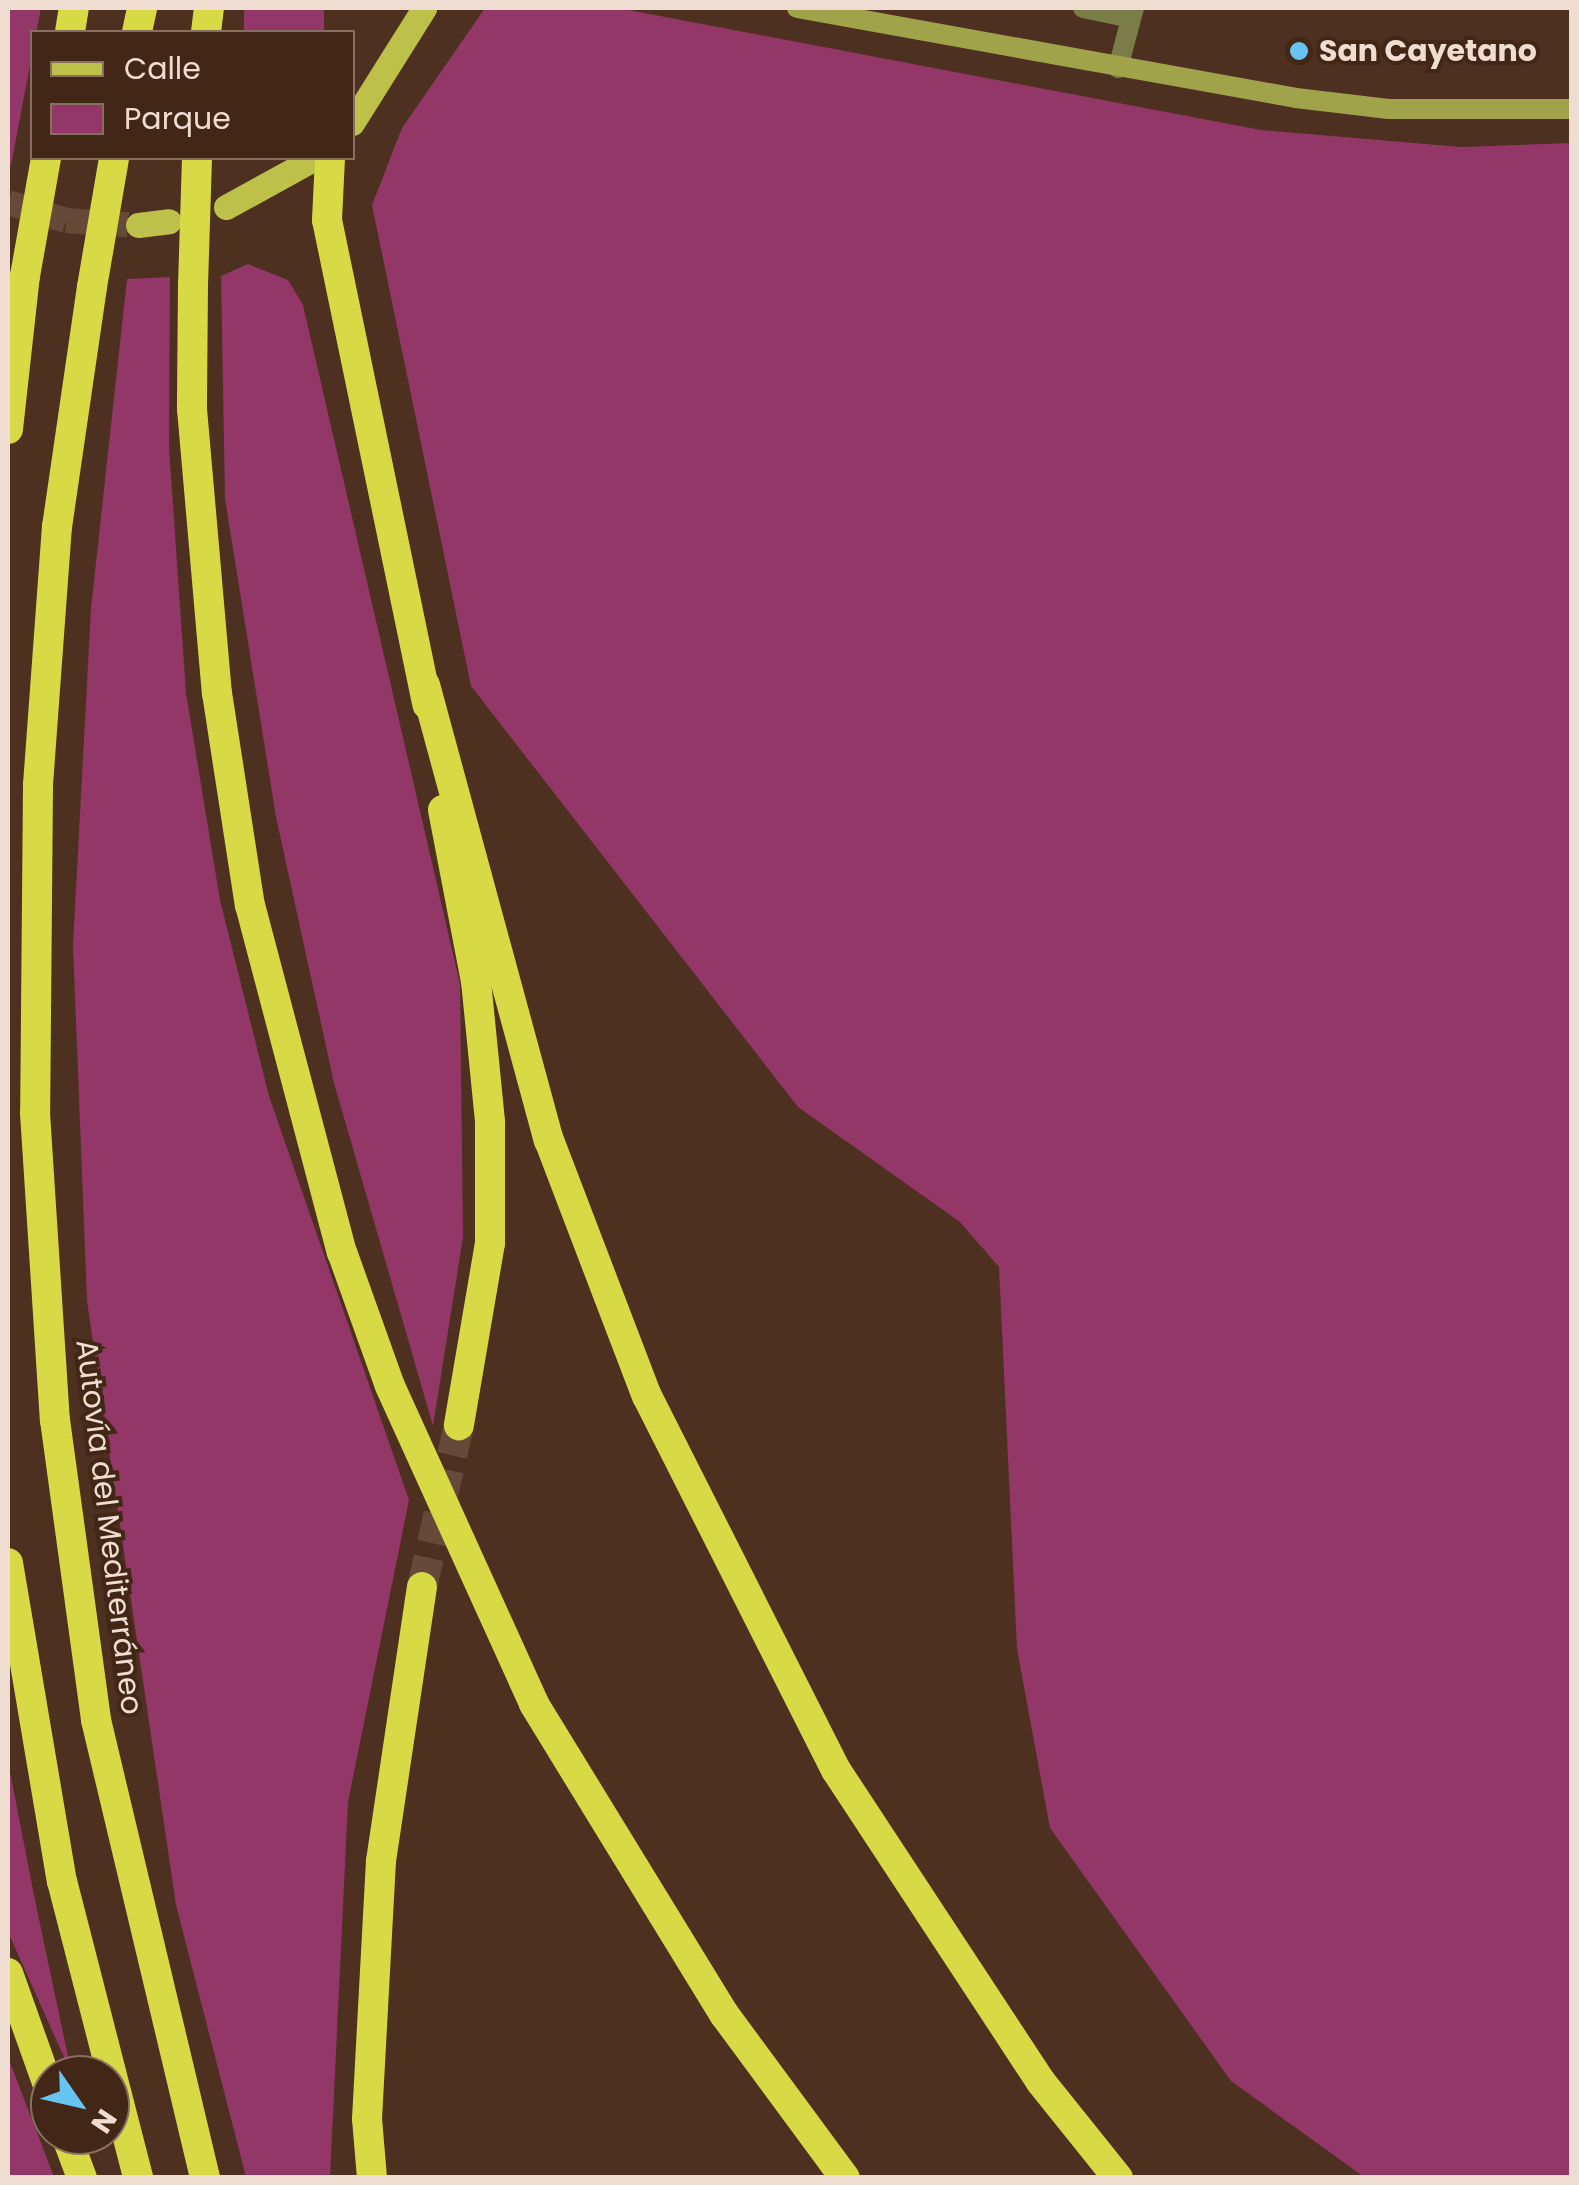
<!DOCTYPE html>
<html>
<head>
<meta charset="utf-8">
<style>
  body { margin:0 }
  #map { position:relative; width:1579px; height:2185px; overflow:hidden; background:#4d301f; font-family:Poppins,sans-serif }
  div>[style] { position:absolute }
  .green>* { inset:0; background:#923767; transform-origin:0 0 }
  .primary-tunnel>* { height:25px; margin-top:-12.5px; transform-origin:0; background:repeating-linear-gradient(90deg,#654a3a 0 25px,transparent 0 37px) }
  .highway-tunnel>* { height:30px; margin-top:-15px; transform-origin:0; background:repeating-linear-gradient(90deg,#654a3a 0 30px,transparent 0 45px) }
  .street>* { height:20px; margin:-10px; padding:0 10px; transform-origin:10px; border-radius:10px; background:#7b7d48 }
  .secondary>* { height:20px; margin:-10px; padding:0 10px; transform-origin:10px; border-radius:10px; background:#a0a34a }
  .primary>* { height:25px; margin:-12.5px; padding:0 12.5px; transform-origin:12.5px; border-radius:12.5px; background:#bdc049 }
  .highway>* { height:30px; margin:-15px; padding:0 15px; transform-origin:15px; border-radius:15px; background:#d7da45 }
  .highway-bridge>* { height:30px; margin:-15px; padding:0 15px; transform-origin:15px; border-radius:15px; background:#d7da45 }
  .dots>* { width:28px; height:28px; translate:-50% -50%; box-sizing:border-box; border:5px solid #422616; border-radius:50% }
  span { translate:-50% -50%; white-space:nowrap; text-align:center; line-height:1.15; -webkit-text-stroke:8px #422616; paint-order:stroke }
  .poi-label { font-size:30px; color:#f0ddd2; font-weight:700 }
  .left { translate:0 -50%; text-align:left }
  .street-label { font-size:30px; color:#f0ddd2 }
  .frame { position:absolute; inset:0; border:10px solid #f0ddd2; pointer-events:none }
  .legend { position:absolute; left:30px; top:30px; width:325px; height:130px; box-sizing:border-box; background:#422616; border:2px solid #886f61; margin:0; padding:12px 18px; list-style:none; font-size:30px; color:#f0ddd2 }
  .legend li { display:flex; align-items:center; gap:20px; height:50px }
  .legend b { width:50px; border:2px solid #886f61 }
  .north { position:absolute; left:30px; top:2055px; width:100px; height:100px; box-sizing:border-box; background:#422616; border:2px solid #886f61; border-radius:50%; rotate:124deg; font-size:28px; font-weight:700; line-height:40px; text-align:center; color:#f0ddd2 }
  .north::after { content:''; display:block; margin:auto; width:35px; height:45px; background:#67c4f0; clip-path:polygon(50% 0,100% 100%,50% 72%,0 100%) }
</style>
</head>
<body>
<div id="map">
  <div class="green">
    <div style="clip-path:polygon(8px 8px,41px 8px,11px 165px,8px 162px)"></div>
    <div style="left:244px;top:8px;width:80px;height:24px"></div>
    <div style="clip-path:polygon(485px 8px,618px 8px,1261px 130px,1461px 147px,1571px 143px,1571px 2177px,1364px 2177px,1231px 2081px,1050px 1828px,1017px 1649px,999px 1267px,960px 1222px,798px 1107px,471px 686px,372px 205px,402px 128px)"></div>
    <div style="clip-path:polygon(248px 264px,288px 280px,303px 305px,460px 984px,463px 1237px,433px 1426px,334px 1083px,276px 817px,225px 499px,221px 276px)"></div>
    <div style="clip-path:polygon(170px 277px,169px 447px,186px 693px,220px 900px,269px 1096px,409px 1500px,348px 1802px,330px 2177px,246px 2177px,176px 1905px,87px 1301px,73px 945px,91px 608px,127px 279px)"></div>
    <div style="clip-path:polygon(8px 1762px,36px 1905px,72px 2075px,8px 1932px)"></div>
    <div style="clip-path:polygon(8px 2057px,54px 2177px,8px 2177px)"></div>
  </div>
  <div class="primary-tunnel">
    <div style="left:8px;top:202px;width:61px;rotate:17.2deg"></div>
    <div style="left:66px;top:220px;width:72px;rotate:4deg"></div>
  </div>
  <div class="highway-tunnel">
    <div style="left:422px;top:1587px;width:166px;rotate:-77.1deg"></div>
  </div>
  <div class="street">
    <div style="left:1083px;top:8px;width:49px;rotate:11.8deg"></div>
    <div style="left:1118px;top:68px;width:62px;rotate:-75.1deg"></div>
  </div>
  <div class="secondary">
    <div style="left:797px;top:8px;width:507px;rotate:10.22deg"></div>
    <div style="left:1296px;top:98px;width:93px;rotate:6.8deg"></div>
    <div style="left:1388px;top:109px;width:184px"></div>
  </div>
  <div class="primary">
    <div style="left:352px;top:123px;width:136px;rotate:-57.9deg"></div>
    <div style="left:226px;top:207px;width:102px;rotate:-28.8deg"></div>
    <div style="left:138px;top:225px;width:31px;rotate:-7deg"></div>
  </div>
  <div class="highway">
    <div style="left:70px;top:32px;width:24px;rotate:-81deg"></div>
    <div style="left:137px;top:32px;width:25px;rotate:-78deg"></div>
    <div style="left:206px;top:32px;width:24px;rotate:-83deg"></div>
    <div style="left:330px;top:158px;width:62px;rotate:92.8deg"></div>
    <div style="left:327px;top:220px;width:495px;rotate:78.3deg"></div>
    <div style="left:193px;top:285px;width:124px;rotate:90.5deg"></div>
    <div style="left:192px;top:409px;width:285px;rotate:85deg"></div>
    <div style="left:217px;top:693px;width:215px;rotate:81.2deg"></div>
    <div style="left:250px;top:905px;width:359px;rotate:75.2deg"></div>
    <div style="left:342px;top:1252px;width:142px;rotate:70.3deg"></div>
    <div style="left:390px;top:1386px;width:349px;rotate:65.6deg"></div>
    <div style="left:534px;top:1704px;width:364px;rotate:58.5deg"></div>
    <div style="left:724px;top:2014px;width:204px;rotate:53.6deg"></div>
    <div style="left:92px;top:287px;width:242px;rotate:98.3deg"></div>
    <div style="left:57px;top:526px;width:260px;rotate:94.2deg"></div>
    <div style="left:38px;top:785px;width:328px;rotate:90.5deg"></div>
    <div style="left:35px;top:1113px;width:308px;rotate:86.3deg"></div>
    <div style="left:55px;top:1420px;width:303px;rotate:82.2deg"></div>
    <div style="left:96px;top:1720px;width:471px;rotate:76.6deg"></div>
    <div style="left:8px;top:429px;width:154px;rotate:-83.7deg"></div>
    <div style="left:425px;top:685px;width:472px;rotate:74.8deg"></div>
    <div style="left:549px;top:1140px;width:274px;rotate:69.1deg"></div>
    <div style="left:647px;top:1396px;width:419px;rotate:63.2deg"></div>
    <div style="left:836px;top:1770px;width:373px;rotate:56.7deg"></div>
    <div style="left:1041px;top:2082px;width:123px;rotate:51.3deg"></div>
    <div style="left:443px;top:810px;width:174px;rotate:79.1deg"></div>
    <div style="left:476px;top:981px;width:142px;rotate:84.3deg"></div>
    <div style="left:490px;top:1122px;width:121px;rotate:90deg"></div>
    <div style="left:490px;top:1243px;width:185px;rotate:99.7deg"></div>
    <div style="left:8px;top:1563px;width:323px;rotate:80.4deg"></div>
    <div style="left:62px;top:1881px;width:307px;rotate:75.6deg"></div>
    <div style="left:8px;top:1973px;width:125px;rotate:70.4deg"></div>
    <div style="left:66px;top:2135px;width:46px;rotate:69.6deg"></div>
    <div style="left:372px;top:2178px;width:59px;rotate:-94.8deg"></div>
    <div style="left:367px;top:2119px;width:258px;rotate:-86.9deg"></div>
    <div style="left:381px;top:1861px;width:277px;rotate:-81.5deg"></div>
  </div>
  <div class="highway-bridge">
    <div style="left:25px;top:276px;width:120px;rotate:-79.9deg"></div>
    <div style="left:193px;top:285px;width:127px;rotate:-88.2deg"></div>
    <div style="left:92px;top:287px;width:131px;rotate:-80.3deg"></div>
  </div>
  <div class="dots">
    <div style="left:1299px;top:51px;background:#67c4f0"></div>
  </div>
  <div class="poi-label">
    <span class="left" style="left:1319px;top:51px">San Cayetano</span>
  </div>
  <div class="street-label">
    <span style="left:109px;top:1527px;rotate:83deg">Autovía del Mediterráneo</span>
  </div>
  <div class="frame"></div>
  <ul class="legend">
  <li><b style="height:12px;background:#bdc049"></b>Calle</li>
  <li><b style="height:28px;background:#923767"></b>Parque</li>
  </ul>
  <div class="north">N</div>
</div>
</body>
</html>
